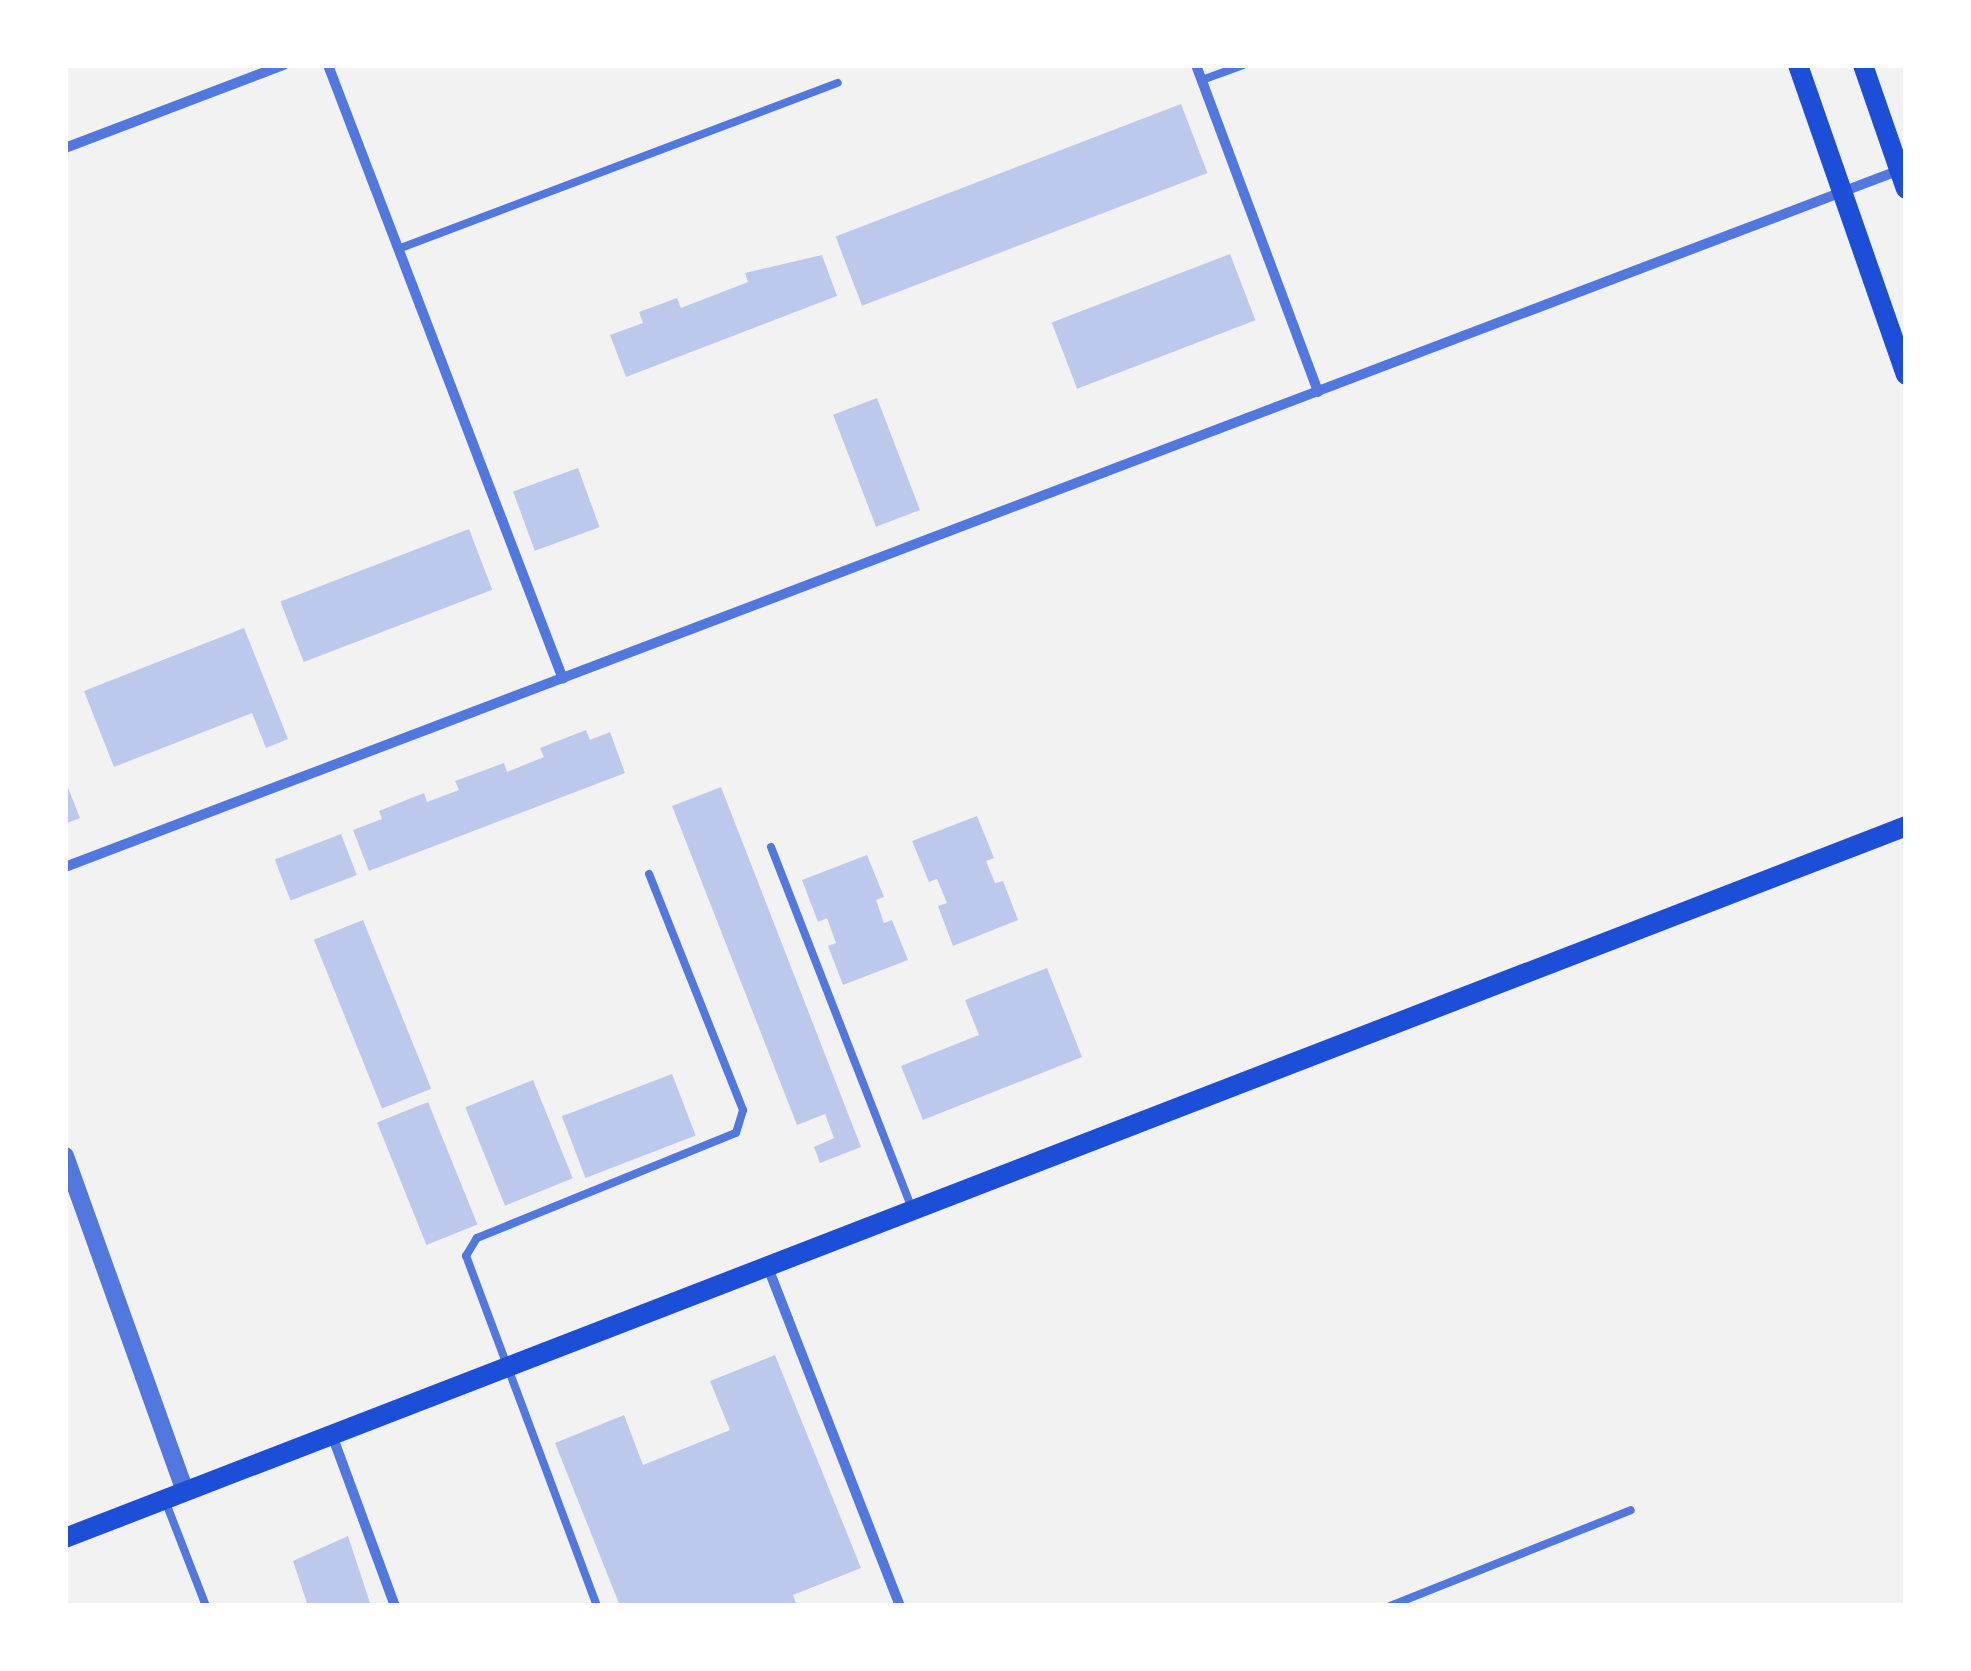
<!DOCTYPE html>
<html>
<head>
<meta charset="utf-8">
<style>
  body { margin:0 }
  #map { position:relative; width:1971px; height:1671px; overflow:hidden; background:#f2f2f2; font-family:"IBM Plex Sans",sans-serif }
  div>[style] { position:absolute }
  .building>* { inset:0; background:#bdc9ec; transform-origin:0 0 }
  .service>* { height:8px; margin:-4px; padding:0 4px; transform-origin:4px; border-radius:4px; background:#5277de }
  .minor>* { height:10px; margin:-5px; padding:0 5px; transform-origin:5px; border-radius:5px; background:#5277de }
  .tertiary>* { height:18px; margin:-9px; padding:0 9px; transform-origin:9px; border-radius:9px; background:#5277de }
  .secondary>* { height:20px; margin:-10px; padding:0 10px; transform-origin:10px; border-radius:10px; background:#1d4ed8 }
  span { translate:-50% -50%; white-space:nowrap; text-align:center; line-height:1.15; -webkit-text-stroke:9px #fff; paint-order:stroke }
  .frame { position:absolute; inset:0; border:68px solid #fff; pointer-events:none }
</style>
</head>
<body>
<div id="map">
  <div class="building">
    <div style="left:1181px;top:104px;width:74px;height:370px;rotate:69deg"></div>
    <div style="left:1230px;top:254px;width:71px;height:191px;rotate:69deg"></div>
    <div style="clip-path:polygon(822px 255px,837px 296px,626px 377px,610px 335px,643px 323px,639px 312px,677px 298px,681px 308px,748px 282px,745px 273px)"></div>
    <div style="left:877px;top:398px;width:120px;height:47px;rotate:69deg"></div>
    <div style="left:578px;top:468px;width:63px;height:69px;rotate:70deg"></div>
    <div style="left:469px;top:529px;width:65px;height:202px;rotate:69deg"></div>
    <div style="clip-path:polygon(244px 628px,288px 739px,266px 748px,252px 713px,114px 767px,84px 691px)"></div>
    <div style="clip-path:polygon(586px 730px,590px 740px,610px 732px,625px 773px,369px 871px,353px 830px,382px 819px,379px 811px,424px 793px,427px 802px,459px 790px,455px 781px,504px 763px,507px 772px,544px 757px,540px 748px)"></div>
    <div style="clip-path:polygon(65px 780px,80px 818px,65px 824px)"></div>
    <div style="clip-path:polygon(721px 787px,861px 1147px,820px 1163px,814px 1147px,834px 1138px,825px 1114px,797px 1125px,672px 806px)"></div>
    <div style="clip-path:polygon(977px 816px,994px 858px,986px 861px,995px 883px,1003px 881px,1018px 920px,953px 946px,938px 906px,947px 903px,937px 879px,929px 882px,912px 841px)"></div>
    <div style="left:341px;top:834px;width:44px;height:71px;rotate:69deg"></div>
    <div style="clip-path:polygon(867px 855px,884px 897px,876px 900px,884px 923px,892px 920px,908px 960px,843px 985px,828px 946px,836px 943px,827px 918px,818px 922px,802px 880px)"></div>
    <div style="left:363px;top:920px;width:182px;height:53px;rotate:68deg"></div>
    <div style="clip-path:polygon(1047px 968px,1082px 1057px,923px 1120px,901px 1066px,979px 1035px,965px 1000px)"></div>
    <div style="left:672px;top:1074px;width:66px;height:118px;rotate:69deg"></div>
    <div style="left:533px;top:1080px;width:106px;height:73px;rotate:68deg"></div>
    <div style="left:428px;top:1102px;width:132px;height:55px;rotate:68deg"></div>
    <div style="clip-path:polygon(775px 1355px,861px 1568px,793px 1595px,797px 1606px,620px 1606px,555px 1443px,624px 1415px,643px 1465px,730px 1430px,710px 1381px)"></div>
    <div style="clip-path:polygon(348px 1536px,371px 1606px,308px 1606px,293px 1561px)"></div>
  </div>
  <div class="service">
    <div style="left:1202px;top:80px;width:44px;rotate:-20.1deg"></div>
    <div style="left:398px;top:249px;width:470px;rotate:-20.7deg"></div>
    <div style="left:771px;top:847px;width:386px;rotate:68.7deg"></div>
    <div style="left:166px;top:1503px;width:110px;rotate:68.8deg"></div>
    <div style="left:597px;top:1606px;width:374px;rotate:-110.5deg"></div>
    <div style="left:466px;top:1256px;width:21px;rotate:-59deg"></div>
    <div style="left:477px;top:1238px;width:279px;rotate:-22.1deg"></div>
    <div style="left:736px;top:1133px;width:24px;rotate:-73deg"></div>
    <div style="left:743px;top:1110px;width:254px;rotate:-111.7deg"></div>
    <div style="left:1390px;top:1606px;width:259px;rotate:-21.7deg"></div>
  </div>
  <div class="minor">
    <div style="left:328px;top:65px;width:657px;rotate:69.06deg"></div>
    <div style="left:1196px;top:65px;width:349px;rotate:69.5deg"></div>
    <div style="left:65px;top:148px;width:234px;rotate:-20.8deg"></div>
    <div style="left:65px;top:867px;width:1963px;rotate:-20.8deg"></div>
    <div style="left:767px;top:1265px;width:366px;rotate:68.7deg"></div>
    <div style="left:332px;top:1435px;width:182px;rotate:69.8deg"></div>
  </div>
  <div class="tertiary">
    <div style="left:65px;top:1156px;width:356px;rotate:70.3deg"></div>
  </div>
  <div class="secondary">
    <div style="left:1798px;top:65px;width:328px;rotate:70.8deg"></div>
    <div style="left:1863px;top:65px;width:131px;rotate:70.9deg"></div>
    <div style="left:65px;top:1538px;width:1974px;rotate:-21.14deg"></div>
  </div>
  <div class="frame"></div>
</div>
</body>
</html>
